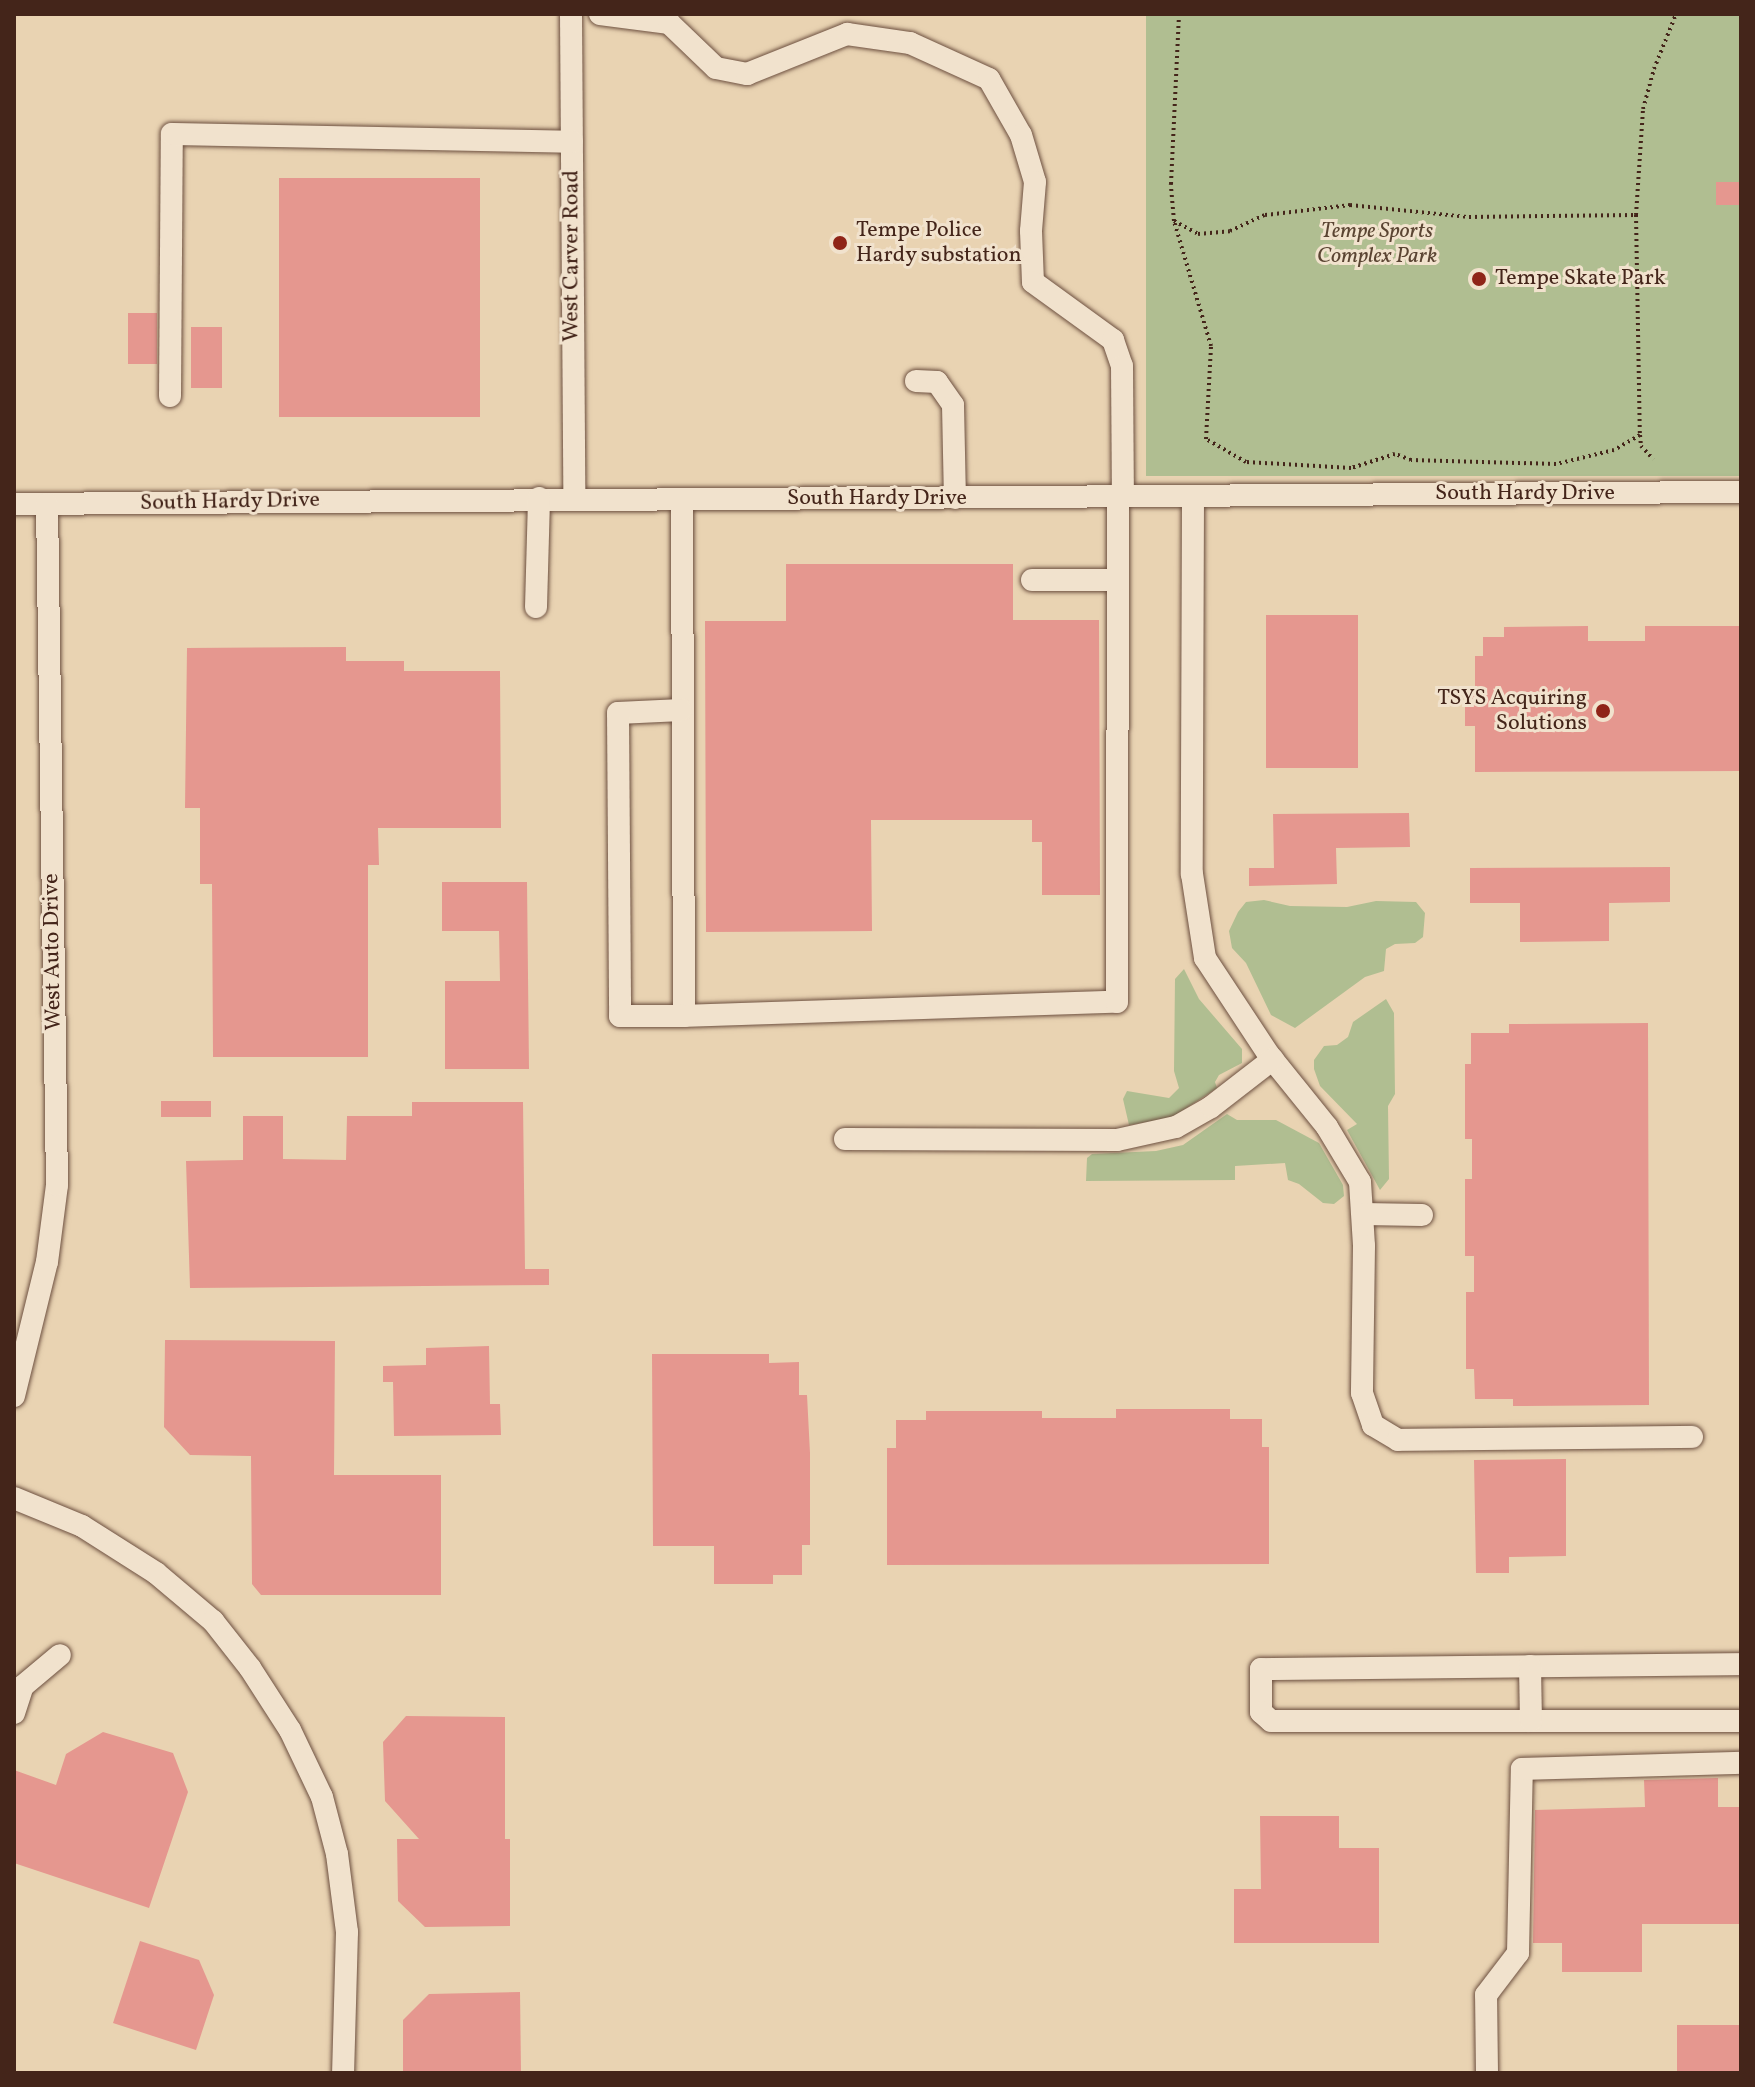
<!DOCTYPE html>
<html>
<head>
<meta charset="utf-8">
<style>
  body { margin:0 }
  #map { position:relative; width:1755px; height:2087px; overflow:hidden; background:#e9d3b2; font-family:Vollkorn,serif }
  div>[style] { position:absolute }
  .green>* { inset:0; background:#b0be91; transform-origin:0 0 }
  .building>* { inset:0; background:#e5978f; transform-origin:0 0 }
  .path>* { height:4px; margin-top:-2px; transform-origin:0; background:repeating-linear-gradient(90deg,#44251a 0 2px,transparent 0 6px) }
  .roads { filter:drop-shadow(0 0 2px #6d5040) drop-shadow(0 0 2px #6d5040) }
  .minor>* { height:22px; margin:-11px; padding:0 11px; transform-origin:11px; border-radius:11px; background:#f1e2cd }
  .dots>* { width:22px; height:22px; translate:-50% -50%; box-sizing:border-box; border:4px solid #f1e2cd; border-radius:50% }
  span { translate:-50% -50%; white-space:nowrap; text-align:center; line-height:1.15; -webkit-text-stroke:6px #f1e2cd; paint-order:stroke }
  .poi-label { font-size:22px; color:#44251a }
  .left { translate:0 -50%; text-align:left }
  .right { translate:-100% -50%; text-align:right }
  .park-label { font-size:22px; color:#5a4432; font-style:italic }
  .street-label { font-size:22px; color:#44251a }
  .frame { position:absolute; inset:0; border:16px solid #44251a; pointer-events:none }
</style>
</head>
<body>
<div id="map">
  <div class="green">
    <div style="left:1146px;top:14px;width:595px;height:462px"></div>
    <div style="clip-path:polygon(1264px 900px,1290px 906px,1347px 907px,1376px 901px,1416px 902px,1425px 913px,1423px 937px,1415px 943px,1395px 944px,1386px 949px,1384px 971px,1365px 977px,1295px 1028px,1271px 1015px,1246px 963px,1232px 948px,1229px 931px,1238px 912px,1246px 902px)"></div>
    <div style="clip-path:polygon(1184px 969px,1199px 999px,1242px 1049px,1242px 1063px,1219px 1075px,1215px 1082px,1217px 1088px,1171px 1118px,1129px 1125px,1123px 1099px,1127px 1091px,1169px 1098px,1179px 1088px,1174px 1071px,1175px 979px)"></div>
    <div style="clip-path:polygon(1386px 999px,1394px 1013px,1395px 1094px,1388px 1106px,1389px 1179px,1380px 1190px,1347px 1130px,1357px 1124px,1320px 1086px,1314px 1069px,1314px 1060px,1324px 1046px,1337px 1045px,1348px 1037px,1353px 1022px)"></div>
    <div style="clip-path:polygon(1227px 1114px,1237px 1120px,1276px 1120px,1319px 1143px,1343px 1185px,1344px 1196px,1334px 1204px,1323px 1203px,1299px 1184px,1288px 1180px,1285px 1163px,1235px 1166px,1235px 1180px,1086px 1181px,1087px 1158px,1092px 1154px,1156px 1151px,1183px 1145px)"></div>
  </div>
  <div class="building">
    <div style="left:279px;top:178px;width:201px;height:239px"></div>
    <div style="left:1716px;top:182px;width:25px;height:23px"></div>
    <div style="left:128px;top:313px;width:29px;height:51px"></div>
    <div style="left:191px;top:327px;width:31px;height:61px"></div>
    <div style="clip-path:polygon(786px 564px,1013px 564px,1013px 620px,1099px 620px,1100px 895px,1042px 895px,1042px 842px,1032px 842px,1032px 820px,871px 820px,872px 931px,706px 932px,705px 621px,786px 621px)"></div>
    <div style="left:1266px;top:615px;width:92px;height:153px"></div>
    <div style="clip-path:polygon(1588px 626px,1588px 641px,1645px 641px,1645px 626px,1741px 626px,1741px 771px,1475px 772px,1475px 726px,1465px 726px,1465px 695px,1475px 695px,1475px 656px,1483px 656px,1483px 637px,1504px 637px,1504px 627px)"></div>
    <div style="clip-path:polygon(346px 647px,346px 661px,404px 661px,404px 671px,500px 671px,501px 828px,378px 828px,379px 865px,368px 865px,368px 1057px,213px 1057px,212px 884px,200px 884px,200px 808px,185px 808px,187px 648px)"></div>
    <div style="clip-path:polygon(1409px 813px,1410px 847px,1336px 848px,1337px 884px,1249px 886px,1249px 868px,1274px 868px,1273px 814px)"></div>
    <div style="clip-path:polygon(1670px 867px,1670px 902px,1609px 903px,1609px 941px,1520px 942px,1520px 903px,1470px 903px,1470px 868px)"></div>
    <div style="clip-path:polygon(442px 882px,527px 882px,529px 1069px,445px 1069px,445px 981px,500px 981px,499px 931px,442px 931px)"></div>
    <div style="clip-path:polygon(1648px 1023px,1649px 1405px,1513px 1406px,1513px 1399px,1475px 1399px,1474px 1369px,1466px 1369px,1466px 1292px,1474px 1292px,1474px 1256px,1465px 1256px,1465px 1179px,1472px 1179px,1472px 1139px,1465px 1139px,1465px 1064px,1471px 1064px,1471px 1033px,1509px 1033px,1509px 1024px)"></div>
    <div style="left:211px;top:1101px;width:16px;height:50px;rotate:90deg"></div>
    <div style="clip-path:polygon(412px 1102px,523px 1102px,525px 1269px,549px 1269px,549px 1285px,190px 1288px,186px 1161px,243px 1160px,243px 1116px,283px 1116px,283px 1159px,346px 1160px,347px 1116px,412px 1116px)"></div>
    <div style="clip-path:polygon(165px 1340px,335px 1341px,334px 1475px,441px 1475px,441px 1595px,261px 1595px,252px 1584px,251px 1456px,190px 1455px,164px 1427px)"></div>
    <div style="clip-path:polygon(489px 1346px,490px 1404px,500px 1404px,501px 1435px,394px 1436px,393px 1382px,383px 1382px,383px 1366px,426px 1365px,426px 1348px)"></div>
    <div style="clip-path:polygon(652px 1354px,769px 1354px,769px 1363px,799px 1362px,799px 1395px,807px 1395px,810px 1453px,810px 1545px,802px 1545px,802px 1575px,773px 1575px,773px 1584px,714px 1584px,714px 1546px,653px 1546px)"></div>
    <div style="clip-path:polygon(1116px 1409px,1230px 1409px,1230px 1419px,1262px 1419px,1262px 1447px,1269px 1447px,1269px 1564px,887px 1565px,887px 1448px,896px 1448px,896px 1420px,926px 1420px,926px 1411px,1042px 1411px,1042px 1418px,1116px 1418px)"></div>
    <div style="clip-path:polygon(1566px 1459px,1566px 1556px,1509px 1557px,1509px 1573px,1476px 1573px,1474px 1460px)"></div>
    <div style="clip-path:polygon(406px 1716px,505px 1717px,505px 1839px,510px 1839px,510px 1926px,425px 1927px,398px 1901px,397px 1839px,419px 1839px,385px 1801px,383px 1742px)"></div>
    <div style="clip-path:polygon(103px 1732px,173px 1753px,188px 1792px,149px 1908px,14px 1863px,14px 1770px,56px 1785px,66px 1754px)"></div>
    <div style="clip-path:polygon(1718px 1778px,1718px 1807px,1741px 1807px,1741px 1924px,1642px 1924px,1642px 1972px,1562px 1972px,1562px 1943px,1533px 1943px,1535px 1810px,1645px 1807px,1644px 1780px)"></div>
    <div style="clip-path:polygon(1260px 1816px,1339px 1816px,1339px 1848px,1379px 1848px,1379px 1943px,1234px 1943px,1234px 1889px,1261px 1889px)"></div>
    <div style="clip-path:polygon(140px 1941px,199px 1960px,214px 1995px,196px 2050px,113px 2023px)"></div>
    <div style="clip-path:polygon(520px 1992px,521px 2073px,403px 2073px,403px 2020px,429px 1994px)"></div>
    <div style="left:1677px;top:2025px;width:64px;height:48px"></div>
  </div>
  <div class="path">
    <div style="left:1636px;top:215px;width:106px;rotate:-86.2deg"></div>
    <div style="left:1643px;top:109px;width:41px;rotate:-74.6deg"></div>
    <div style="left:1654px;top:69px;width:59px;rotate:-68.2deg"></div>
    <div style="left:1174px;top:221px;width:27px;rotate:28deg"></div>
    <div style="left:1198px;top:234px;width:32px;rotate:-5deg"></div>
    <div style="left:1230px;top:231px;width:38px;rotate:-25deg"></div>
    <div style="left:1265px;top:215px;width:86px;rotate:-6.7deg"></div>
    <div style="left:1350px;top:205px;width:120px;rotate:5.8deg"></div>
    <div style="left:1469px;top:217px;width:167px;rotate:-0.7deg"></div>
    <div style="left:1636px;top:215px;width:220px;rotate:89deg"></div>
    <div style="left:1640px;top:435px;width:30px;rotate:150deg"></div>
    <div style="left:1614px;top:450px;width:60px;rotate:166.4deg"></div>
    <div style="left:1556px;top:464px;width:145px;rotate:-178.4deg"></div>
    <div style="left:1411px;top:460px;width:17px;rotate:-159deg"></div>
    <div style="left:1395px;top:454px;width:46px;rotate:162.3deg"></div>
    <div style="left:1351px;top:468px;width:105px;rotate:-176.7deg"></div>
    <div style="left:1246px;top:462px;width:46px;rotate:-150.1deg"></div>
    <div style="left:1206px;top:439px;width:93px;rotate:-86.9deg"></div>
    <div style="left:1211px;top:346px;width:130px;rotate:-106.5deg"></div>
    <div style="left:1174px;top:221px;width:37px;rotate:-95deg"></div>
    <div style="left:1171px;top:184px;width:170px;rotate:-87.3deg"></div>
    <div style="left:1640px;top:435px;width:11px;rotate:85deg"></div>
    <div style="left:1641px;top:446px;width:18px;rotate:47deg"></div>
  </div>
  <div class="roads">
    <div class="minor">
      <div style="left:571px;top:14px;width:484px;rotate:89.6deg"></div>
      <div style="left:600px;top:14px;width:70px;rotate:7.4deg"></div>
      <div style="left:669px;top:23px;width:65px;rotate:43.8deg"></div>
      <div style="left:716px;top:68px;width:32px;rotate:11deg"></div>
      <div style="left:747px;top:74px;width:108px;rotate:-21.8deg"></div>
      <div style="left:847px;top:34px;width:64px;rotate:8.1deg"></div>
      <div style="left:910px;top:43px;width:87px;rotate:24.5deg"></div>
      <div style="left:989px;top:79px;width:64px;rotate:60.3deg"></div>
      <div style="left:1021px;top:135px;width:49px;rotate:73.4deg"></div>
      <div style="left:1035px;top:182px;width:49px;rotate:94.7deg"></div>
      <div style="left:1031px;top:231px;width:51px;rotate:87.8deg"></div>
      <div style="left:1033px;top:282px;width:99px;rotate:35.9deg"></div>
      <div style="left:1113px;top:340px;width:28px;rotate:71deg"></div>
      <div style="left:1122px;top:366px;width:131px;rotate:89.6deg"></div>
      <div style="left:916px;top:381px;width:21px;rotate:3deg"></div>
      <div style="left:937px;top:382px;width:28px;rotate:55deg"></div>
      <div style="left:953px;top:405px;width:93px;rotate:88.8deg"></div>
      <div style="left:170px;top:396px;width:262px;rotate:-89.6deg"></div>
      <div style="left:172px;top:134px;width:400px;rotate:1.1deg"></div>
      <div style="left:1193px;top:497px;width:377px;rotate:90.2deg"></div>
      <div style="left:1192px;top:874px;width:85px;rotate:81.2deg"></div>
      <div style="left:1205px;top:958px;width:116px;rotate:56.6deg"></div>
      <div style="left:1269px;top:1055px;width:92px;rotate:51.1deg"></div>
      <div style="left:1327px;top:1127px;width:64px;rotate:59deg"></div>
      <div style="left:1360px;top:1182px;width:64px;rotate:86.4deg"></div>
      <div style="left:1364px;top:1246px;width:147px;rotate:90.8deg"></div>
      <div style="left:1362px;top:1393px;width:34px;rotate:71deg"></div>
      <div style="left:1373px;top:1425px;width:29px;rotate:31deg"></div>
      <div style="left:1398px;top:1440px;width:294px;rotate:-0.6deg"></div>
      <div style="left:682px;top:501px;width:515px;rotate:89.78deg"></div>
      <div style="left:684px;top:1016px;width:433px;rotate:-1.9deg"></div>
      <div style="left:1117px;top:1002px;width:505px;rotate:-89.89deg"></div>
      <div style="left:14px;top:504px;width:1727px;rotate:-0.4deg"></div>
      <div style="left:1032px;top:580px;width:85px"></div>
      <div style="left:536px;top:607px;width:109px;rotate:-88.4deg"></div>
      <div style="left:681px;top:710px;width:63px;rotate:177.3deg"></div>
      <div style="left:618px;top:713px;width:303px;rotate:89.6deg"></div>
      <div style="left:620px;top:1016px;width:64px"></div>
      <div style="left:845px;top:1139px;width:272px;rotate:0.2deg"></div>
      <div style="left:1117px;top:1140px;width:60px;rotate:-12.4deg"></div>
      <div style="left:1176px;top:1127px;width:40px;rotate:-29.7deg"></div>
      <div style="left:1211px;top:1107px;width:78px;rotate:-37.7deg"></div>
      <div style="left:1363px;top:1214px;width:59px;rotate:1deg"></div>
      <div style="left:14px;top:1396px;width:138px;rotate:-76.2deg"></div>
      <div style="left:47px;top:1262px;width:78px;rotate:-82.6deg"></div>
      <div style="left:57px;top:1185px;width:681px;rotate:-90.84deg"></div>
      <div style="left:14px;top:1498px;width:74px;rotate:22.4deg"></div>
      <div style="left:82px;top:1526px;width:88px;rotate:32.4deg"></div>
      <div style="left:156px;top:1573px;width:75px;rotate:40.1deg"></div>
      <div style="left:213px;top:1621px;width:60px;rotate:51.8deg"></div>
      <div style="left:250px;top:1668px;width:74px;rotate:57.2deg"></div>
      <div style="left:290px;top:1730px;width:74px;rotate:64.5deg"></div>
      <div style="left:322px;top:1797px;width:59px;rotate:75.3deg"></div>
      <div style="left:337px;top:1854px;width:79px;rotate:82.7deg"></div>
      <div style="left:347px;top:1932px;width:141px;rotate:91.6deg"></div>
      <div style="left:1741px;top:1664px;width:480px;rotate:179.4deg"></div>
      <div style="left:1261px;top:1669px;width:43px;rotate:90deg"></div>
      <div style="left:1261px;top:1712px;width:13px;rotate:42deg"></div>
      <div style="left:1271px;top:1721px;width:470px"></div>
      <div style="left:1530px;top:1666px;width:55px;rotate:89deg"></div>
      <div style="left:14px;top:1713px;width:28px;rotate:-72deg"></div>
      <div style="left:23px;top:1686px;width:48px;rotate:-40deg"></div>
      <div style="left:1487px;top:2073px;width:78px;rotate:-90.7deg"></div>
      <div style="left:1486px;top:1995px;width:53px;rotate:-52.7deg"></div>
      <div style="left:1518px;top:1953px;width:184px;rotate:-88.8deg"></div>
      <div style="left:1522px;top:1769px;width:219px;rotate:-1.6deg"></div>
    </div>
  </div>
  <div class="dots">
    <div style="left:840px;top:243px;background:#8f2418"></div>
    <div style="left:1479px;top:279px;background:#8f2418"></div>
    <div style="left:1603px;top:711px;background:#8f2418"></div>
  </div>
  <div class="poi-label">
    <span class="left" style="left:856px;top:243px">Tempe Police<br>Hardy substation</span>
    <span class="left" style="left:1495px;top:279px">Tempe Skate Park</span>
    <span class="right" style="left:1587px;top:711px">TSYS Acquiring<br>Solutions</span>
  </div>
  <div class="park-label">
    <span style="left:1377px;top:244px">Tempe Sports<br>Complex Park</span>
  </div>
  <div class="street-label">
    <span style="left:572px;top:256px;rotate:-90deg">West Carver Road</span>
    <span style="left:1525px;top:494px">South Hardy Drive</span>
    <span style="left:877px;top:499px">South Hardy Drive</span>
    <span style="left:230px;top:502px;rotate:-1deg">South Hardy Drive</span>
    <span style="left:53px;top:952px;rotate:-91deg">West Auto Drive</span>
  </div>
  <div class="frame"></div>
</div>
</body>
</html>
